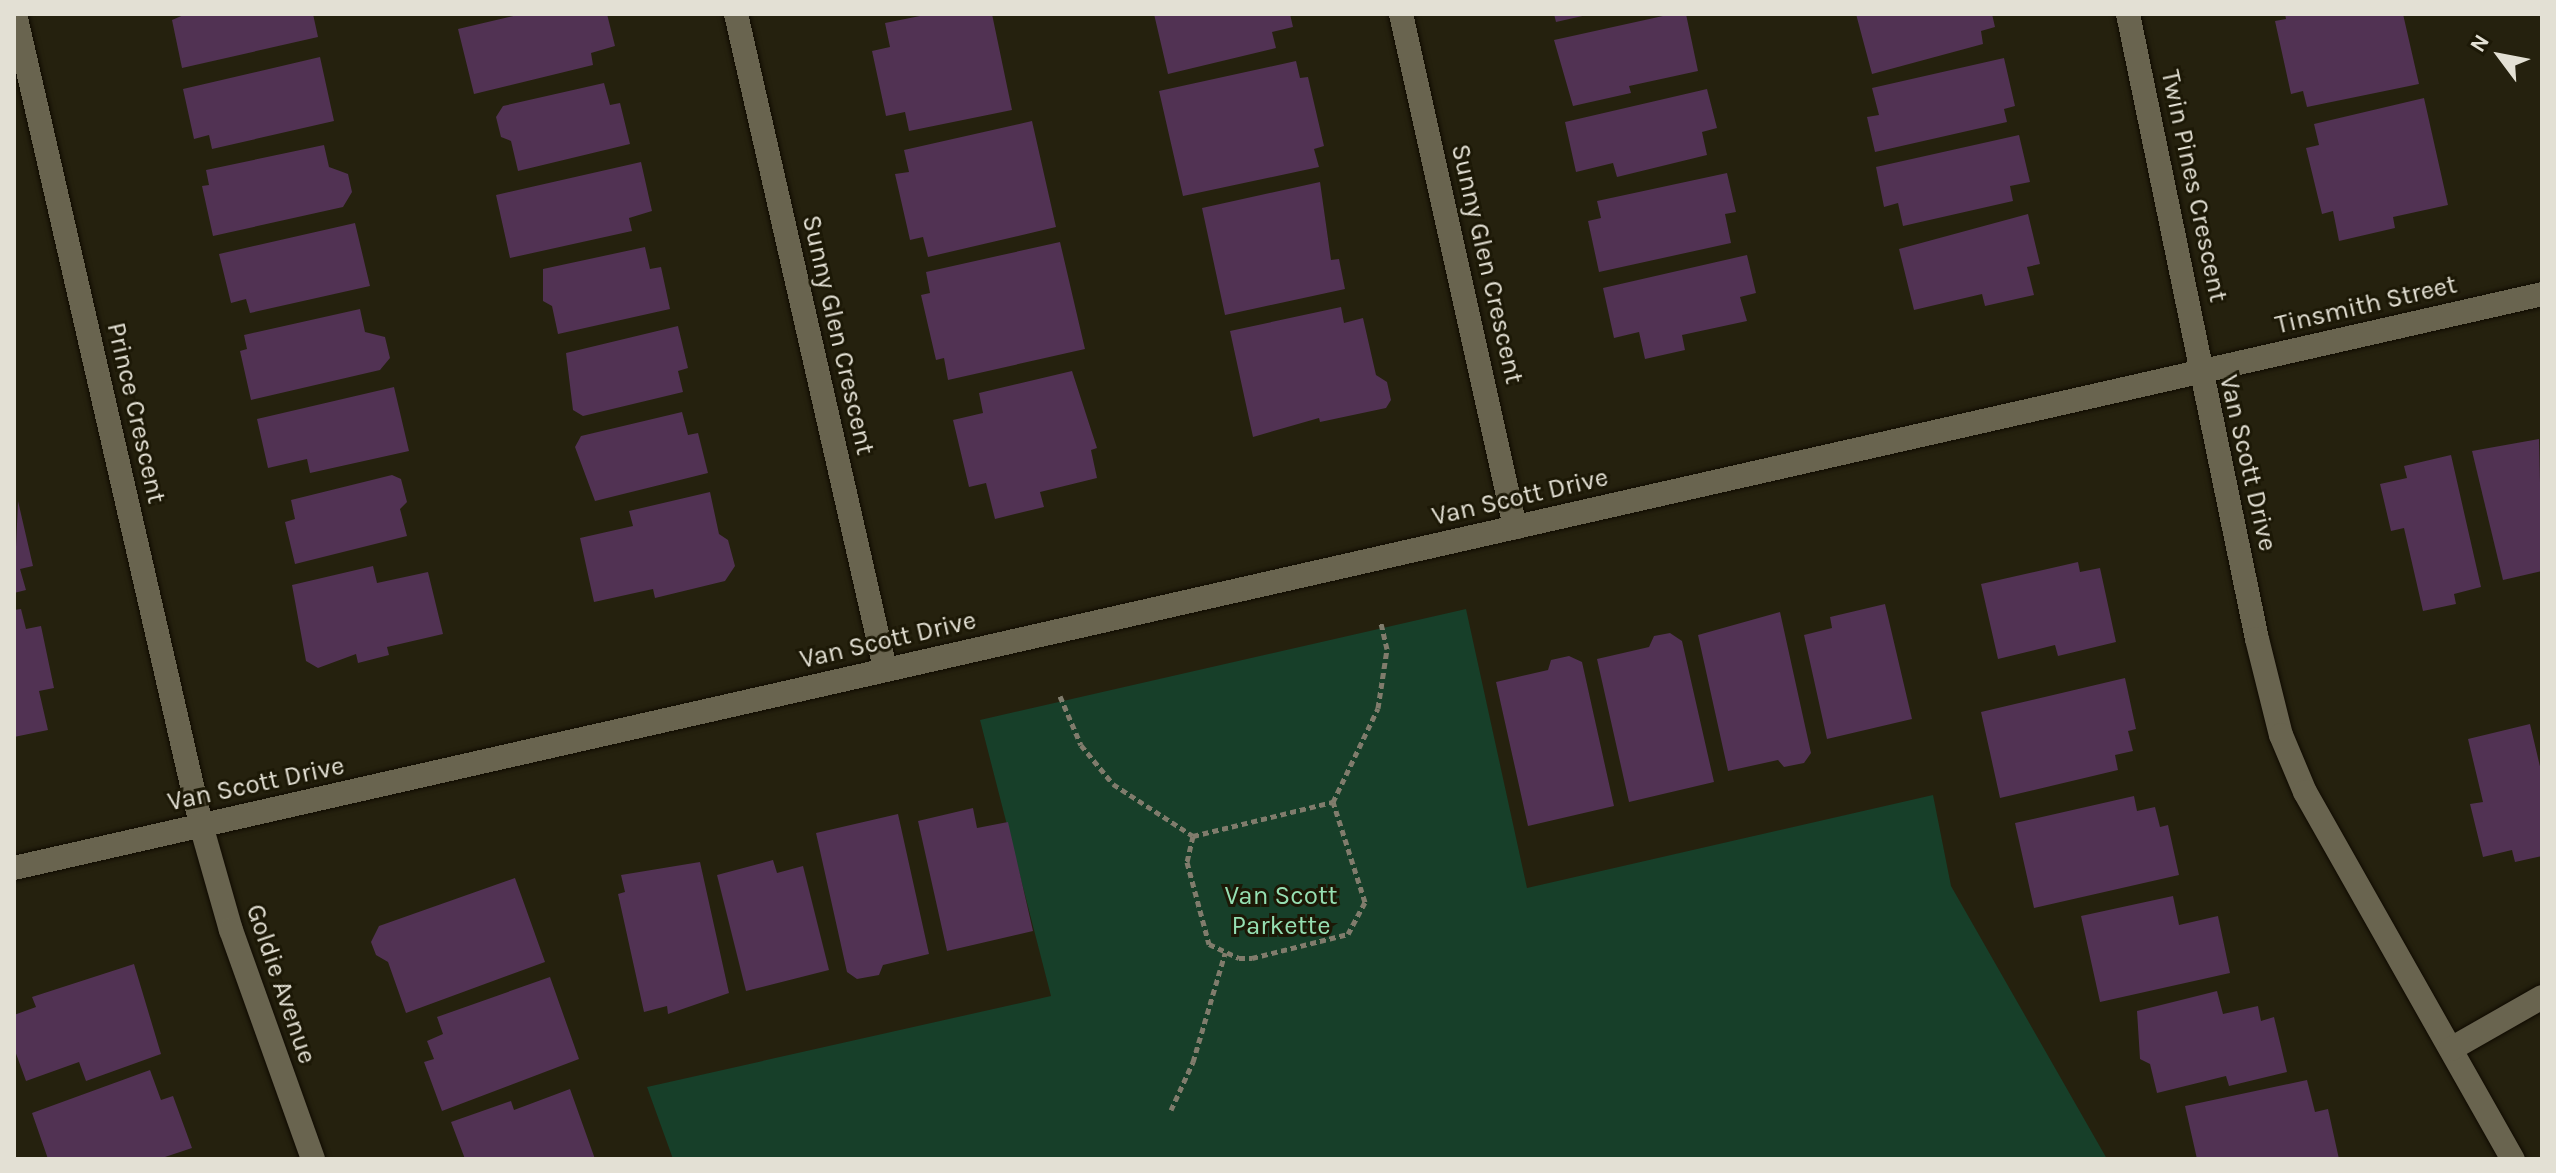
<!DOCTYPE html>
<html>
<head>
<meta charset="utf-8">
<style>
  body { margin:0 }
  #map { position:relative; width:2556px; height:1173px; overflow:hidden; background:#25210e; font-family:Karla,sans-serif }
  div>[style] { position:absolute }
  .green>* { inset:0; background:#173f29 }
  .building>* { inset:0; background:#513253 }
  .path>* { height:5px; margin-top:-2.5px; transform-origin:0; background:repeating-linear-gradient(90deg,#807c6c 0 6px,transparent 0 10px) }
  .roads { filter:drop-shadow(0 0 2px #0f0a00) drop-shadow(0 0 2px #0f0a00) }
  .minor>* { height:24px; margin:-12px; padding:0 12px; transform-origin:12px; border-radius:12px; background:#69644f }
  span { translate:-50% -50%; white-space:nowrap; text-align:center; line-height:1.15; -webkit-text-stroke:6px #1c1806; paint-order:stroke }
  .street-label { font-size:26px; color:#e3e0d4 }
  .park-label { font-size:26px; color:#96dfb2 }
  .frame { position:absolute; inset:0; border:16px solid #e3e0d4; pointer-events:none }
  .north { position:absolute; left:2460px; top:16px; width:80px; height:80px; -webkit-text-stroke:6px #1c1806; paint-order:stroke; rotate:302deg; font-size:22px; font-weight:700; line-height:32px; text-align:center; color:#e3e0d4 }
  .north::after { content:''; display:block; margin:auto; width:28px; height:36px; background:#e3e0d4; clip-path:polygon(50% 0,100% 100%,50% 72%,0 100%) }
</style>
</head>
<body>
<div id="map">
  <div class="green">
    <div style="clip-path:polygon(1466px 609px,1527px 888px,1933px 795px,1951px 886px,2107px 1159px,673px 1159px,647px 1087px,1051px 996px,980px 720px)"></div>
  </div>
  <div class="building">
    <div style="clip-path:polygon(186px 14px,313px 14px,318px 37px,182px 68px,172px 20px)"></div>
    <div style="clip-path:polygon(522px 14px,607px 14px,615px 46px,591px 53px,593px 65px,474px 94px,458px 29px)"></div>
    <div style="clip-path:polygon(930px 14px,992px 14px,1012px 110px,909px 131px,905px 112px,886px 116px,872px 51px,890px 47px,885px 23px)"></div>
    <div style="clip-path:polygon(1154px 14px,1290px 14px,1293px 27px,1272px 32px,1276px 48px,1168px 74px)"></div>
    <div style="clip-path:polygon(1554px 14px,1587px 14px,1587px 15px,1556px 22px)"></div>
    <div style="clip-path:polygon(1672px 14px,1686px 14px,1698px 71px,1629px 86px,1631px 93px,1573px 106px,1554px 40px)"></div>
    <div style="clip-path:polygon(1856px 14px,1992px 14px,1995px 27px,1981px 31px,1983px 44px,1872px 74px)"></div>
    <div style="clip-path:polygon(2285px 14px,2403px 14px,2419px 84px,2307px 107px,2303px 91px,2291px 94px,2275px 21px,2286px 19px)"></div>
    <div style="clip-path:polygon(320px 57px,334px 121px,212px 149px,209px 135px,194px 139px,183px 89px)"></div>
    <div style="clip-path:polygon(2004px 58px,2015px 106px,2004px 109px,2007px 122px,1875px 152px,1867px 117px,1879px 115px,1872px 88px)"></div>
    <div style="clip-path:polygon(1296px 61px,1300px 78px,1308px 77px,1324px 146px,1314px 149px,1319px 167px,1183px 196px,1159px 91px)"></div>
    <div style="clip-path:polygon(604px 83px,610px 105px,620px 103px,630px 144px,518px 171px,511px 141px,501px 137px,496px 117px,503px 106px)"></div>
    <div style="clip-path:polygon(1707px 89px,1717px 128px,1702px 132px,1707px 155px,1617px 177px,1613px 163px,1576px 172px,1565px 122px)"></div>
    <div style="clip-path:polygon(2424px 98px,2448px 205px,2393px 217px,2395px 228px,2339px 241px,2333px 211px,2322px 214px,2306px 148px,2319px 145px,2314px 124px)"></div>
    <div style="clip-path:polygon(1032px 121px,1056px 227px,928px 257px,923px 237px,910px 240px,895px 174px,909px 172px,904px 150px)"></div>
    <div style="clip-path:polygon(2019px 135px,2030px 182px,2010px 186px,2013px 201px,1903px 226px,1898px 203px,1884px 207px,1876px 167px)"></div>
    <div style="clip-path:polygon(324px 145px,329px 167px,348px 174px,352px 192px,343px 207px,213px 236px,202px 186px,209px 185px,206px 170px)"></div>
    <div style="clip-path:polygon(641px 162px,652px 211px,629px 218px,632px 231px,510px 258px,496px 195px)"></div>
    <div style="clip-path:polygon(1727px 173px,1736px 212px,1725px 214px,1731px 243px,1599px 272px,1588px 221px,1601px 218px,1597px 201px)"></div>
    <div style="clip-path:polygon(1320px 182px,1331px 260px,1339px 259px,1345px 289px,1225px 315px,1202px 208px)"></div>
    <div style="clip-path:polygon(2028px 214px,2040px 264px,2027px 267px,2034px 295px,1985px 306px,1982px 294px,1914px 310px,1899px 249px)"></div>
    <div style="clip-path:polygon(355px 223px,370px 286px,250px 313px,246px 299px,231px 303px,219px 254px)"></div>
    <div style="clip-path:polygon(1060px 242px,1085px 349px,948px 380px,944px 358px,936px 360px,921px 295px,930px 293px,926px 272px)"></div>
    <div style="clip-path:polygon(645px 247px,650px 269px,661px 267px,670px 309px,558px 334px,552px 306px,543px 301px,543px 269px)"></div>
    <div style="clip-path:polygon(1747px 255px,1756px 293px,1740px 297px,1747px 321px,1682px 335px,1685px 350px,1645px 359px,1639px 332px,1614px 338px,1603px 288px)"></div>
    <div style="clip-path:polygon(1341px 307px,1344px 323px,1363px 318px,1376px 375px,1387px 382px,1391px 400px,1386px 408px,1320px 422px,1319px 418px,1253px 437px,1230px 331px)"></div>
    <div style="clip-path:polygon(360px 309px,365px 332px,385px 337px,390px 358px,380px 370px,251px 400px,240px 351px,247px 349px,244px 335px)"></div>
    <div style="clip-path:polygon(678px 326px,688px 368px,678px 371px,683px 392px,583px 416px,573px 410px,566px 353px)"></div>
    <div style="clip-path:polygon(1072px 371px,1097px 448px,1091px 450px,1097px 478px,1040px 492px,1044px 507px,995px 519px,986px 483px,969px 487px,953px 420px,983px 413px,979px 393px)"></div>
    <div style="clip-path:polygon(394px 387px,409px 451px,310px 473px,307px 459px,268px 468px,257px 419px)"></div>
    <div style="clip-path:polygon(682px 412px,688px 435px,698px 433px,708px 473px,595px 501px,575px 447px,581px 436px)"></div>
    <div style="clip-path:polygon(2539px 439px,2542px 571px,2503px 580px,2472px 451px)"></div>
    <div style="clip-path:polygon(2451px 455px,2481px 587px,2454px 594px,2456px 604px,2423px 611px,2404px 528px,2391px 531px,2380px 484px,2407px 478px,2404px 466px)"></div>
    <div style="clip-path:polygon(392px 475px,401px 479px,407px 502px,400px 509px,407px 536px,295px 564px,285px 522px,295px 519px,291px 500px)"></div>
    <div style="clip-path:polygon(710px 492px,719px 534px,728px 540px,735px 566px,725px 581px,655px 598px,653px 589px,594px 602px,580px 538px,633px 526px,629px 511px)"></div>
    <div style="clip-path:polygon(18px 501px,33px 566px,20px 569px,26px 590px,14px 593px)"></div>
    <div style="clip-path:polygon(2078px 562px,2080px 572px,2100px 568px,2116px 642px,2058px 656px,2055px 645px,1998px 659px,1981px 584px)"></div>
    <div style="clip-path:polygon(373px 566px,377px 583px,428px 572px,443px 634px,387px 647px,389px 655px,358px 663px,356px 654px,318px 668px,306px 661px,292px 585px)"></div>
    <div style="clip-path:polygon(1885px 604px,1912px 719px,1827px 739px,1804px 635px,1832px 628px,1830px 617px)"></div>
    <div style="clip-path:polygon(21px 609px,26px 629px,41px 626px,54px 688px,39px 691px,48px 730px,14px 737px,14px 610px)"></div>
    <div style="clip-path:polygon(1780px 612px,1811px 753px,1804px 763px,1784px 767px,1778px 760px,1728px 771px,1698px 635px)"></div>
    <div style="clip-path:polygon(1670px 633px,1682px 641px,1714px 782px,1629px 802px,1597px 659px,1649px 647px,1654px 636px)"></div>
    <div style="clip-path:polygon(1569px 656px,1582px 662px,1614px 806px,1528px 826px,1496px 682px,1548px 670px,1551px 660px)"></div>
    <div style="clip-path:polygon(2125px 678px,2136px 729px,2128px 731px,2133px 751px,2115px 755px,2118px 770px,2000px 798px,1981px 712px)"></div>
    <div style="clip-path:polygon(2530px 724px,2542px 775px,2542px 856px,2515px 862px,2512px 850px,2483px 857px,2470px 804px,2483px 802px,2468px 739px)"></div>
    <div style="clip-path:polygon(2134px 796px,2137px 811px,2155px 807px,2160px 827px,2168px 825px,2179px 875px,2034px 908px,2015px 823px)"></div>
    <div style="clip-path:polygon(973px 808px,977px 828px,1008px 822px,1033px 931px,947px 951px,918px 821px)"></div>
    <div style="clip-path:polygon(898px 814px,929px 954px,883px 965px,879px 975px,857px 979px,847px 972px,816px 833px)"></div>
    <div style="clip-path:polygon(773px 860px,777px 873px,803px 866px,829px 970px,746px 991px,717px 875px)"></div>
    <div style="clip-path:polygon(700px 862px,729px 993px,668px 1014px,667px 1006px,644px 1012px,618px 894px,625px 892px,621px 875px)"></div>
    <div style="clip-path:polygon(515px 878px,545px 962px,406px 1013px,388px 962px,376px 955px,371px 942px,379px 926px)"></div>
    <div style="clip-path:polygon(2173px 896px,2179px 925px,2218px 916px,2230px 973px,2100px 1002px,2081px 916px)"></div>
    <div style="clip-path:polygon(134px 964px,161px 1054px,86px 1081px,79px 1062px,26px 1081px,14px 1048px,14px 1015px,36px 1007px,32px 997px)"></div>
    <div style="clip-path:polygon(550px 977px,579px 1059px,442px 1111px,424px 1062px,434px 1059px,427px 1041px,443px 1034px,437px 1017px)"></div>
    <div style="clip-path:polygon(2217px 991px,2223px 1014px,2258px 1006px,2261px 1021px,2274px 1017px,2287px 1072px,2229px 1086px,2226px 1076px,2157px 1093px,2150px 1064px,2140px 1059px,2137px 1011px)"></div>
    <div style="clip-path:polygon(150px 1070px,161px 1100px,173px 1096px,192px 1148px,159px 1159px,48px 1159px,32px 1113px)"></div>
    <div style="clip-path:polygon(2307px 1080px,2315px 1112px,2328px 1109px,2339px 1159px,2197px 1159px,2185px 1106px)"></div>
    <div style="clip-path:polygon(570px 1089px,595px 1159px,465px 1159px,451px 1122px,511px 1101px,514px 1110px)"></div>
  </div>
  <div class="path">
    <div style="left:1060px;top:696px;width:53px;rotate:66.8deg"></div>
    <div style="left:1081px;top:745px;width:50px;rotate:50.6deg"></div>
    <div style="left:1113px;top:784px;width:95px;rotate:33deg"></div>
    <div style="left:1193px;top:836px;width:27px;rotate:103deg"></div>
    <div style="left:1187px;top:862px;width:85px;rotate:75deg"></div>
    <div style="left:1209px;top:944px;width:33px;rotate:25deg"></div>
    <div style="left:1239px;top:958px;width:13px"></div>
    <div style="left:1252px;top:958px;width:99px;rotate:-14deg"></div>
    <div style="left:1348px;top:934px;width:36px;rotate:-62deg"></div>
    <div style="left:1365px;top:902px;width:105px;rotate:-107.7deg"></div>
    <div style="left:1333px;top:802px;width:104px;rotate:-64.4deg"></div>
    <div style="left:1378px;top:708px;width:60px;rotate:-81.3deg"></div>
    <div style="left:1387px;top:649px;width:27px;rotate:-103deg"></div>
    <div style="left:1193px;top:836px;width:144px;rotate:-13.7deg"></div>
    <div style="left:1171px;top:1110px;width:53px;rotate:-65.4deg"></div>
    <div style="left:1193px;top:1062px;width:114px;rotate:-73.6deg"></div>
  </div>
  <div class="roads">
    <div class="minor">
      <div style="left:15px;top:14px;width:832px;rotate:77.08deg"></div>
      <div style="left:201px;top:825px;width:109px;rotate:74.1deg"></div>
      <div style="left:231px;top:930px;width:243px;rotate:70.3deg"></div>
      <div style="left:736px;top:14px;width:672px;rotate:77.18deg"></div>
      <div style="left:1401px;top:14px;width:526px;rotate:77.47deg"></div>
      <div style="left:2128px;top:14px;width:638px;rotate:78.34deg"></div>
      <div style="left:2257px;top:639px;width:99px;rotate:76deg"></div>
      <div style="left:2281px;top:735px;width:62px;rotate:67.2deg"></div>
      <div style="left:2305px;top:792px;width:422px;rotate:60.5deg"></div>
      <div style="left:14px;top:868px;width:2592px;rotate:-12.79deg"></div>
      <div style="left:2451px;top:1049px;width:105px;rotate:-29.7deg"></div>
    </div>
  </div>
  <div class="street-label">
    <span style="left:2194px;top:186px;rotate:78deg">Twin Pines Crescent</span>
    <span style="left:1487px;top:264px;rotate:77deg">Sunny Glen Crescent</span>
    <span style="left:2366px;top:305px;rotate:-13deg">Tinsmith Street</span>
    <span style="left:838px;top:335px;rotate:77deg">Sunny Glen Crescent</span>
    <span style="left:136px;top:413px;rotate:77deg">Prince Crescent</span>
    <span style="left:2248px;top:463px;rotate:77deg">Van Scott Drive</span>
    <span style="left:1520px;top:497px;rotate:-13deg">Van Scott Drive</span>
    <span style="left:888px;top:640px;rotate:-13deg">Van Scott Drive</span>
    <span style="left:256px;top:784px;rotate:-12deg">Van Scott Drive</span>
    <span style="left:281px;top:984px;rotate:71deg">Goldie Avenue</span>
  </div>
  <div class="park-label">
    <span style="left:1281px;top:911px">Van Scott<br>Parkette</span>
  </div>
  <div class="frame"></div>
  <div class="north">N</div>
</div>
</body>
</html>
